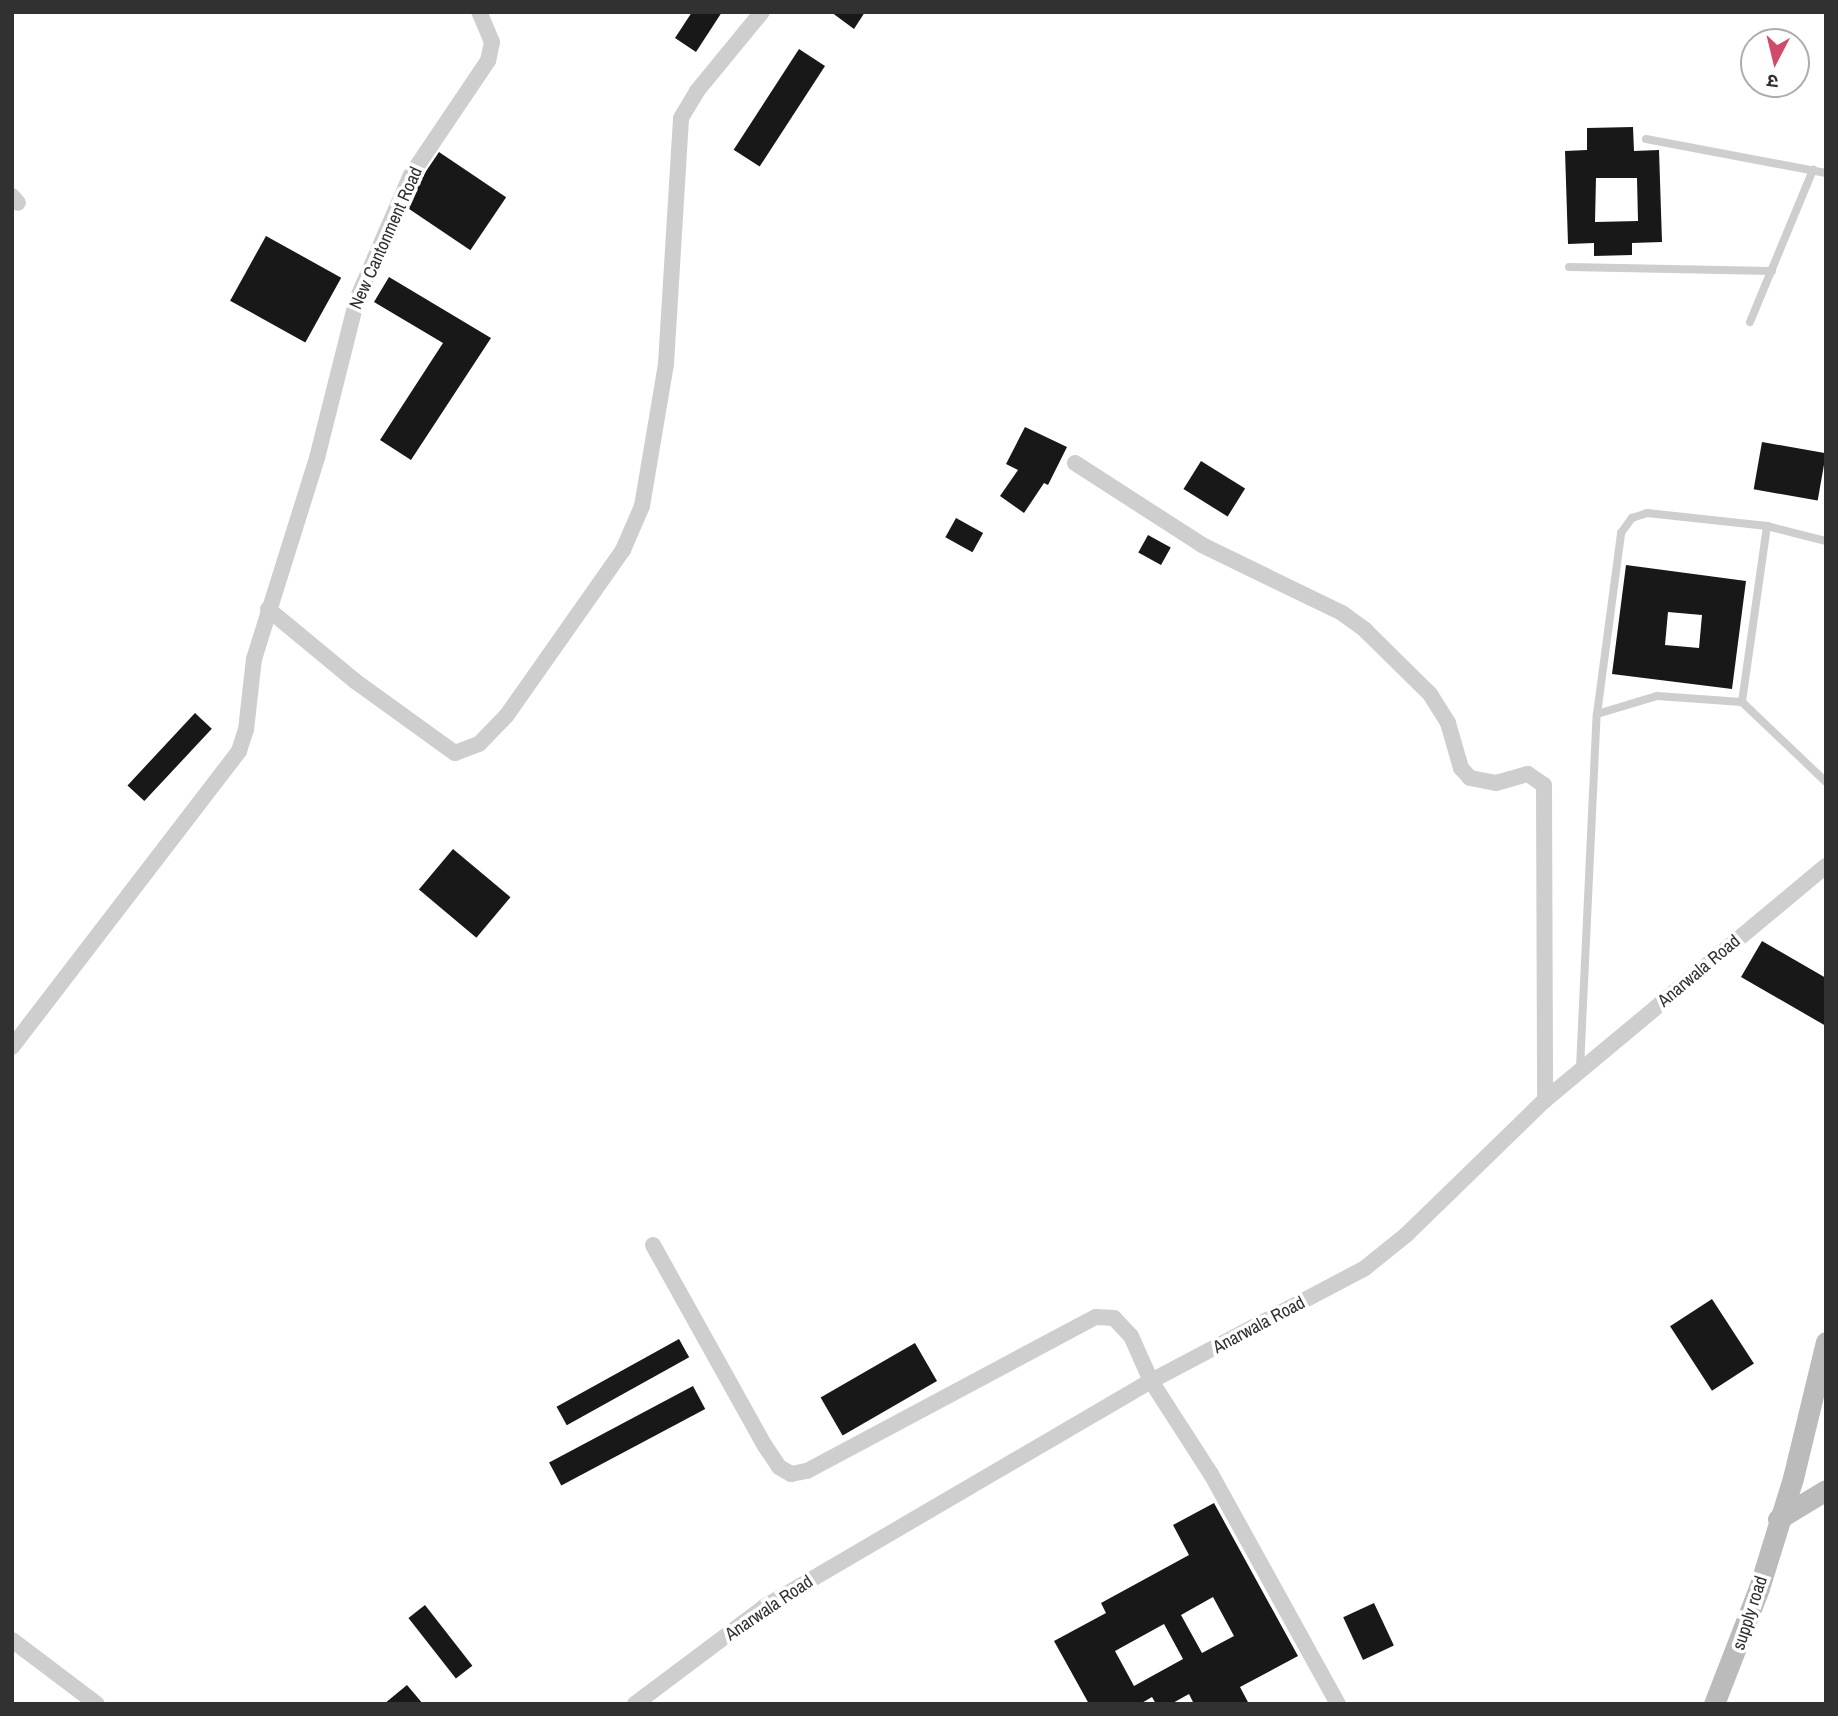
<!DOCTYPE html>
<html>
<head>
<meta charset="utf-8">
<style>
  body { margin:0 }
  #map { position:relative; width:1838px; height:1716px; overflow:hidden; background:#fff; font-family:"Archivo Narrow","Noto Sans Devanagari",sans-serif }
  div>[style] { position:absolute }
  .building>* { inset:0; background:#181818; transform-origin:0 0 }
  .lane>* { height:8px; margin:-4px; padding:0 4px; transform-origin:4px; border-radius:4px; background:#cecece }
  .street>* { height:16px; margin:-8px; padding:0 8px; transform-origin:8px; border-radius:8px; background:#cecece }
  .secondary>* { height:21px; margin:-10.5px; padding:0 10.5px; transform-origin:10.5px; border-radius:10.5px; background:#bbb }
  span { translate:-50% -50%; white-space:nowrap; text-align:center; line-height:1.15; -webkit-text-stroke:7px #fff; paint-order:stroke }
  .street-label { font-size:18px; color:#313131 }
  .frame { position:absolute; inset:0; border:14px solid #313131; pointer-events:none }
  .north { position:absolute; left:1740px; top:28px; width:70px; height:70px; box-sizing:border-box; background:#fff; border:2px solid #adadad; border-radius:50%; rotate:187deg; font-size:19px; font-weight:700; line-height:28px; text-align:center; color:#313131 }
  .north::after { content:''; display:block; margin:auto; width:24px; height:32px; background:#d14a69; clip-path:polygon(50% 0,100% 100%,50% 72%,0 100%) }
</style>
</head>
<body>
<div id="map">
  <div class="building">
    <div style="clip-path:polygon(692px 12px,722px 12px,696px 52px,675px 38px)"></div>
    <div style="clip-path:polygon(831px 12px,865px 12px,854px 29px)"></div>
    <div style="left:799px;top:49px;width:31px;height:120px;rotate:33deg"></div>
    <div style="clip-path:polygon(evenodd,1633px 127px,1634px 151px,1659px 150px,1662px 242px,1632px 243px,1632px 255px,1594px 256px,1594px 243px,1568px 244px,1565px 151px,1587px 150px,1587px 128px,1633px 127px,1596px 178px,1637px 178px,1638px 221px,1595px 222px,1596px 178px)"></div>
    <div style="left:439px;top:152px;width:81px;height:64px;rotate:34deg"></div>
    <div style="left:266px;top:236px;width:86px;height:74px;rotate:29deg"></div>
    <div style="clip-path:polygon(389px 277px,491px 338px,411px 460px,380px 440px,443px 343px,374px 302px)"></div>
    <div style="clip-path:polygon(1025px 427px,1067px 447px,1048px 485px,1044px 483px,1024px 513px,1000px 496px,1018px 470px,1006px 464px)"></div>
    <div style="left:1762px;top:442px;width:65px;height:48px;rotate:10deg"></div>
    <div style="left:1201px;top:461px;width:52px;height:33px;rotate:32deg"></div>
    <div style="left:956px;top:518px;width:31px;height:22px;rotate:29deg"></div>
    <div style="left:1148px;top:535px;width:26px;height:20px;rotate:29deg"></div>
    <div style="clip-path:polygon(evenodd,1626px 565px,1746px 581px,1732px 689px,1612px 674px,1626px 565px,1668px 612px,1702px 615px,1699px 648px,1665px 645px,1668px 612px)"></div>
    <div style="left:195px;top:713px;width:23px;height:99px;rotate:43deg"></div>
    <div style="left:453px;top:849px;width:75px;height:53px;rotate:40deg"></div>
    <div style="clip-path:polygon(1762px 941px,1826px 978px,1826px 1026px,1741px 977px)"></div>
    <div style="left:1712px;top:1299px;width:77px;height:50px;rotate:57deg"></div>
    <div style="left:679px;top:1339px;width:21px;height:140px;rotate:61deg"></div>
    <div style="left:915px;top:1343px;width:44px;height:109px;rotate:60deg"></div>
    <div style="left:693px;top:1386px;width:26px;height:163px;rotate:62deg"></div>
    <div style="clip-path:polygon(evenodd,1214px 1503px,1298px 1656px,1240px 1687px,1249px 1704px,1194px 1704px,1189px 1694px,1171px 1704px,1156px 1704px,1152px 1697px,1140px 1704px,1089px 1704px,1054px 1641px,1106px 1613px,1101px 1603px,1189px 1555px,1173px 1525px,1214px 1503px,1213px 1597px,1234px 1636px,1202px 1653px,1181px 1615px,1213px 1597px,1214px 1503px,1164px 1624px,1183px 1659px,1134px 1686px,1115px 1651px,1164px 1624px)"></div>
    <div style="left:1374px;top:1603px;width:47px;height:34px;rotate:65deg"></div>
    <div style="left:425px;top:1605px;width:77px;height:21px;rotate:52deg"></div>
    <div style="clip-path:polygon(407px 1685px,423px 1704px,384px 1704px)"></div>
  </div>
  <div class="lane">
    <div style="left:1646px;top:139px;width:183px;rotate:10.7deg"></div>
    <div style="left:1569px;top:267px;width:203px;rotate:1.1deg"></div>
    <div style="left:1750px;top:322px;width:165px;rotate:-67.5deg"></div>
    <div style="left:1767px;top:526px;width:61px;rotate:14.3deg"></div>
    <div style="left:1597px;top:714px;width:63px;rotate:-16.7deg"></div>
    <div style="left:1657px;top:696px;width:85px;rotate:4deg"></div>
    <div style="left:1742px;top:702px;width:116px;rotate:43.6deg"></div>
    <div style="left:1580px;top:1068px;width:354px;rotate:-87.3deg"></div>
    <div style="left:1597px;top:714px;width:183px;rotate:-82.4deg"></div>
    <div style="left:1621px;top:533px;width:19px;rotate:-54deg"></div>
    <div style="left:1632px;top:518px;width:16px;rotate:-18deg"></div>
    <div style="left:1647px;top:513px;width:121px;rotate:6.2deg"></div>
    <div style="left:1767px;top:526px;width:178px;rotate:98.1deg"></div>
  </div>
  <div class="street">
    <div style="left:12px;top:196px;width:9px;rotate:49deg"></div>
    <div style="left:1075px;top:463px;width:151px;rotate:32.8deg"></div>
    <div style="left:1202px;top:545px;width:156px;rotate:25.9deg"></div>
    <div style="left:1342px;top:613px;width:29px;rotate:36deg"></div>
    <div style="left:1365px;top:630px;width:91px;rotate:44.6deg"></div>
    <div style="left:1430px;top:694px;width:34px;rotate:58deg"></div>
    <div style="left:1448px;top:723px;width:47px;rotate:73.9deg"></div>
    <div style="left:1461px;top:768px;width:13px;rotate:48deg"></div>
    <div style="left:1470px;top:778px;width:26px;rotate:11deg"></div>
    <div style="left:1496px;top:783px;width:33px;rotate:-16deg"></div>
    <div style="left:1528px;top:774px;width:19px;rotate:35deg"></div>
    <div style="left:1544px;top:785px;width:315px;rotate:89.8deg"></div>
    <div style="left:268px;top:609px;width:113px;rotate:39.6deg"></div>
    <div style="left:355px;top:681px;width:123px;rotate:35.8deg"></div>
    <div style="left:455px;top:753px;width:26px;rotate:-21deg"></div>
    <div style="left:479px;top:744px;width:40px;rotate:-46deg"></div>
    <div style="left:507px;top:715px;width:202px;rotate:-54.9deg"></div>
    <div style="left:623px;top:550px;width:48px;rotate:-66.6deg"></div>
    <div style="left:642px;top:506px;width:144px;rotate:-80.4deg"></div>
    <div style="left:666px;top:364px;width:246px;rotate:-86.5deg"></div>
    <div style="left:681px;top:118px;width:31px;rotate:-59deg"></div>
    <div style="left:697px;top:91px;width:102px;rotate:-50.6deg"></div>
    <div style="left:12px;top:1047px;width:373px;rotate:-52.5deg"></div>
    <div style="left:239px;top:751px;width:22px;rotate:-72deg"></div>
    <div style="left:246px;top:730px;width:71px;rotate:-83.6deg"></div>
    <div style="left:254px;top:659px;width:211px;rotate:-72.6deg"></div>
    <div style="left:317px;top:458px;width:164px;rotate:-75.9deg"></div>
    <div style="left:357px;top:299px;width:135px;rotate:-66.5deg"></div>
    <div style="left:411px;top:175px;width:138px;rotate:-56deg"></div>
    <div style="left:488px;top:61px;width:19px;rotate:-78deg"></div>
    <div style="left:492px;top:42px;width:33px;rotate:-113deg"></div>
    <div style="left:653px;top:1245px;width:230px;rotate:60.9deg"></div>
    <div style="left:765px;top:1446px;width:25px;rotate:56deg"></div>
    <div style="left:779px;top:1467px;width:14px;rotate:30deg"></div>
    <div style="left:791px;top:1474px;width:16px;rotate:-11deg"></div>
    <div style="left:807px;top:1471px;width:327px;rotate:-28.1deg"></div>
    <div style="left:1096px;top:1317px;width:18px;rotate:3deg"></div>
    <div style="left:1114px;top:1318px;width:25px;rotate:47deg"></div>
    <div style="left:1131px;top:1336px;width:49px;rotate:66deg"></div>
    <div style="left:1151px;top:1381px;width:111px;rotate:57.2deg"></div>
    <div style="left:1211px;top:1474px;width:263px;rotate:61.1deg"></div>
    <div style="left:12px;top:1640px;width:106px;rotate:37deg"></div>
    <div style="left:635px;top:1704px;width:161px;rotate:-36.9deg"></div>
    <div style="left:764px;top:1607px;width:448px;rotate:-30.3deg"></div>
    <div style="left:1151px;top:1381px;width:242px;rotate:-27.8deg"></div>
    <div style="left:1365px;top:1268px;width:53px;rotate:-38.8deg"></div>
    <div style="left:1406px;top:1235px;width:194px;rotate:-44.2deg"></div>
    <div style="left:1545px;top:1100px;width:366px;rotate:-39.8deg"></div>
  </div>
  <div class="secondary">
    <div style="left:1778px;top:1519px;width:56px;rotate:-31.1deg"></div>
    <div style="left:1714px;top:1704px;width:124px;rotate:-68.8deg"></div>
    <div style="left:1759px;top:1588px;width:115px;rotate:-72.8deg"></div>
    <div style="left:1793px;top:1478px;width:140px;rotate:-76.4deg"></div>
  </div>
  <div class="street-label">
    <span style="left:386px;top:238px;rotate:-66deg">New Cantonment Road</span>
    <span style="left:1699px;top:971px;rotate:-40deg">Anarwala Road</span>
    <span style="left:1259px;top:1325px;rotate:-28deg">Anarwala Road</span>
    <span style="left:769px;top:1608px;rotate:-34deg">Anarwala Road</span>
    <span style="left:1750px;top:1613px;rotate:-72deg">supply road</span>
  </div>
  <div class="frame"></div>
  <div class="north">उ</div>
</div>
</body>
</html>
